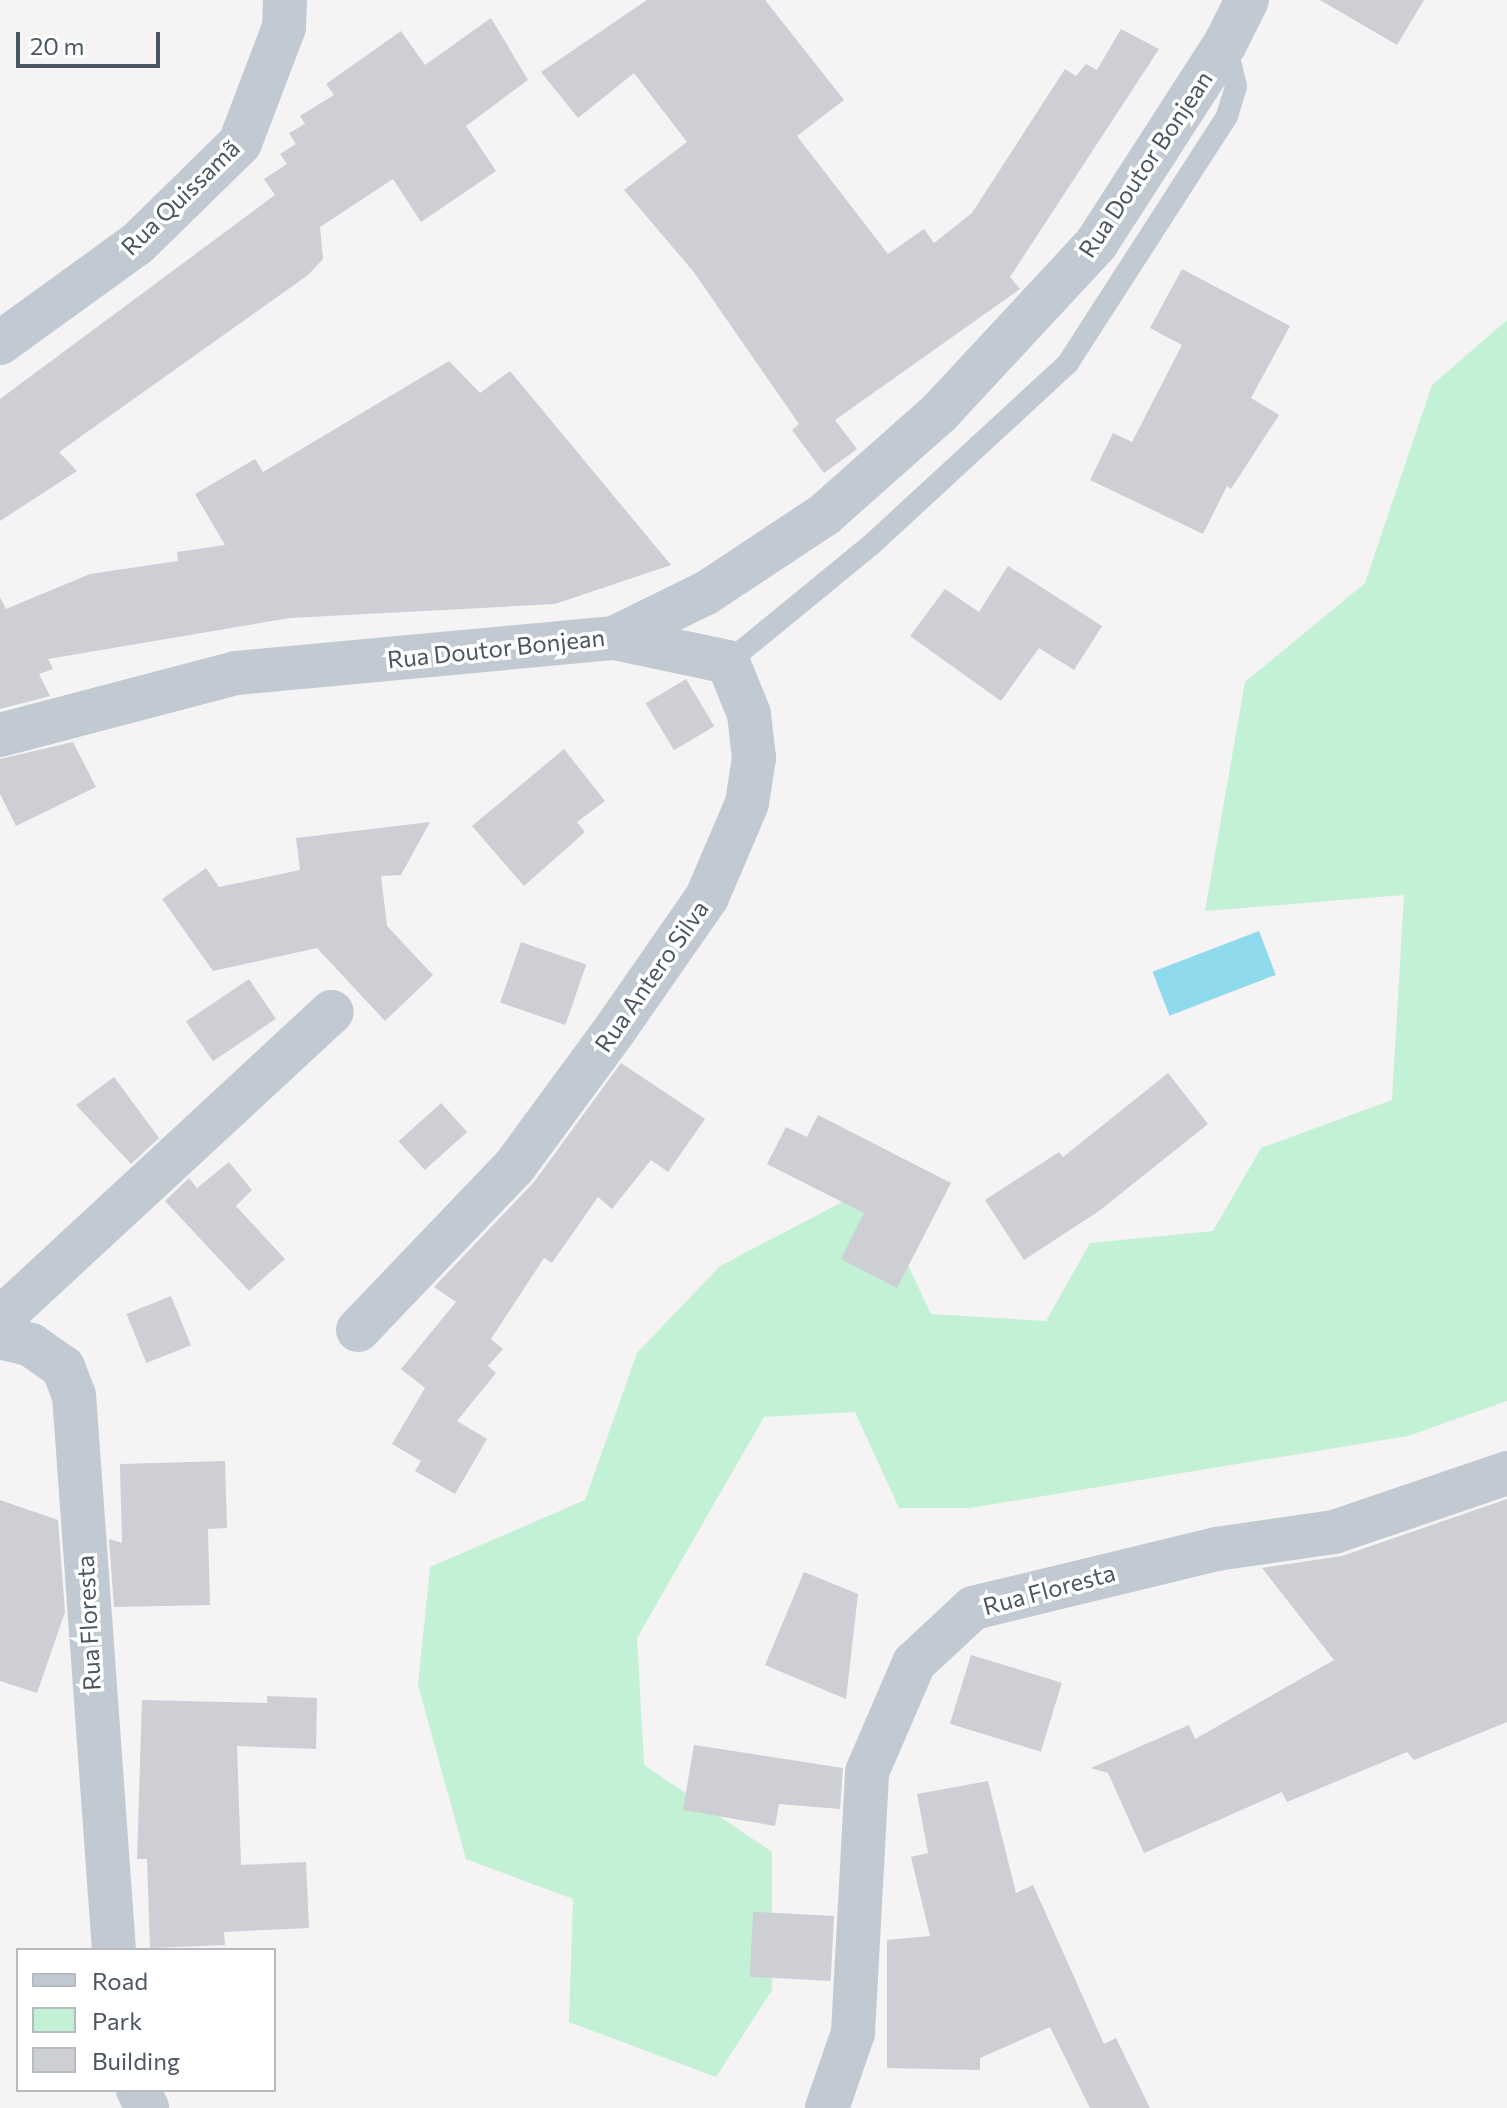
<!DOCTYPE html>
<html>
<head>
<meta charset="utf-8">
<style>
  body { margin:0 }
  #map { position:relative; width:1507px; height:2108px; overflow:hidden; background:#f5f3f3; font-family:Commissioner,sans-serif }
  div>[style] { position:absolute }
  .green>* { inset:0; background:#c3f1d5 }
  .water>* { inset:0; background:#90daee; transform-origin:0 0 }
  .building>* { inset:0; background:#cdcfd5; transform-origin:0 0 }
  .service>* { height:22px; margin:-11px; padding:0 11px; transform-origin:11px; border-radius:11px; background:#c1cad2 }
  .minor>* { height:44px; margin:-22px; padding:0 22px; transform-origin:22px; border-radius:22px; background:#c1cad2 }
  .tertiary>* { height:44px; margin:-22px; padding:0 22px; transform-origin:22px; border-radius:22px; background:#c1cad2 }
  span { translate:-50% -50%; white-space:nowrap; text-align:center; line-height:1.15; -webkit-text-stroke:7px #fff; paint-order:stroke }
  .street-label { font-size:24px; color:#4a5661 }
  .legend { position:absolute; left:16px; top:1948px; width:260px; height:144px; box-sizing:border-box; background:#fff; border:2px solid #b7bbc0; margin:0; padding:10px 14px; list-style:none; font-size:24px; color:#4a5661 }
  .legend li { display:flex; align-items:center; gap:16px; height:40px }
  .legend b { width:40px; border:2px solid #b7bbc0 }
  .scale { position:absolute; left:16px; top:32px; width:144px; height:36px; box-sizing:border-box; border:4px solid #4a5661; border-top:0; padding-left:10px; font-size:24px; line-height:28px; white-space:nowrap; color:#4a5661; -webkit-text-stroke:6px #fff; paint-order:stroke }
</style>
</head>
<body>
<div id="map">
  <div class="green">
    <div style="clip-path:polygon(1507px 320px,1507px 1401px,1408px 1436px,970px 1508px,899px 1508px,855px 1412px,764px 1417px,637px 1638px,644px 1765px,772px 1852px,772px 1990px,716px 2077px,569px 2022px,573px 1899px,466px 1859px,418px 1685px,430px 1567px,585px 1500px,637px 1353px,720px 1266px,871px 1187px,931px 1314px,1046px 1321px,1090px 1243px,1213px 1231px,1261px 1148px,1392px 1100px,1404px 895px,1205px 911px,1245px 682px,1365px 583px,1432px 385px)"></div>
  </div>
  <div class="water">
    <div style="left:1259px;top:931px;width:47px;height:114px;rotate:69deg"></div>
  </div>
  <div class="building">
    <div style="clip-path:polygon(647px 0,765px 0,844px 100px,797px 136px,888px 254px,924px 229px,934px 243px,972px 213px,1065px 69px,1076px 76px,1086px 64px,1097px 70px,1121px 29px,1159px 49px,1010px 277px,1020px 289px,835px 420px,857px 449px,824px 473px,792px 430px,799px 424px,693px 271px,624px 190px,687px 142px,634px 73px,578px 118px,541px 72px)"></div>
    <div style="clip-path:polygon(1320px 0,1424px 0,1397px 45px)"></div>
    <div style="clip-path:polygon(491px 18px,528px 80px,466px 126px,496px 171px,421px 222px,393px 179px,320px 227px,323px 259px,308px 275px,59px 452px,77px 471px,0 521px,0 399px,275px 195px,264px 179px,287px 164px,280px 154px,296px 144px,289px 133px,305px 124px,300px 116px,334px 95px,326px 84px,401px 31px,425px 65px)"></div>
    <div style="clip-path:polygon(1182px 269px,1290px 326px,1251px 398px,1279px 415px,1231px 489px,1227px 486px,1203px 534px,1090px 480px,1113px 433px,1132px 442px,1182px 345px,1150px 328px)"></div>
    <div style="clip-path:polygon(449px 361px,480px 393px,510px 371px,671px 565px,555px 604px,290px 618px,48px 659px,53px 669px,39px 674px,50px 696px,0 709px,0 597px,6px 609px,90px 574px,178px 561px,177px 552px,225px 545px,195px 494px,255px 459px,263px 472px)"></div>
    <div style="clip-path:polygon(1008px 566px,1102px 626px,1074px 670px,1039px 648px,1001px 701px,910px 636px,945px 589px,979px 612px)"></div>
    <div style="left:686px;top:679px;width:55px;height:47px;rotate:59deg"></div>
    <div style="clip-path:polygon(73px 742px,96px 787px,16px 826px,0 794px,0 759px)"></div>
    <div style="clip-path:polygon(564px 749px,605px 801px,577px 822px,585px 832px,524px 886px,472px 826px)"></div>
    <div style="clip-path:polygon(430px 822px,401px 875px,381px 876px,387px 926px,433px 975px,385px 1021px,317px 948px,213px 971px,162px 899px,206px 868px,219px 887px,300px 870px,296px 838px)"></div>
    <div style="left:521px;top:942px;width:69px;height:64px;rotate:19deg"></div>
    <div style="left:249px;top:979px;width:48px;height:76px;rotate:56deg"></div>
    <div style="clip-path:polygon(621px 1063px,705px 1119px,668px 1172px,651px 1160px,612px 1209px,598px 1197px,552px 1263px,544px 1258px,491px 1339px,503px 1349px,488px 1366px,496px 1373px,457px 1421px,487px 1439px,455px 1494px,415px 1471px,421px 1461px,392px 1444px,425px 1388px,401px 1369px,456px 1302px,434px 1287px,534px 1182px)"></div>
    <div style="clip-path:polygon(1168px 1073px,1208px 1124px,1099px 1211px,1024px 1260px,985px 1200px,1059px 1152px,1063px 1157px)"></div>
    <div style="clip-path:polygon(114px 1077px,159px 1138px,131px 1164px,76px 1105px)"></div>
    <div style="left:441px;top:1103px;width:39px;height:57px;rotate:48deg"></div>
    <div style="clip-path:polygon(818px 1115px,951px 1183px,897px 1288px,841px 1259px,864px 1213px,767px 1164px,786px 1127px,807px 1137px)"></div>
    <div style="clip-path:polygon(229px 1162px,252px 1190px,236px 1206px,285px 1259px,249px 1291px,165px 1201px,189px 1178px,197px 1188px)"></div>
    <div style="left:171px;top:1296px;width:53px;height:48px;rotate:68deg"></div>
    <div style="clip-path:polygon(225px 1461px,227px 1528px,208px 1529px,210px 1605px,114px 1607px,109px 1539px,122px 1543px,120px 1464px)"></div>
    <div style="clip-path:polygon(1507px 1499px,1507px 1722px,1414px 1760px,1407px 1752px,1287px 1802px,1282px 1792px,1144px 1853px,1108px 1773px,1091px 1768px,1189px 1725px,1195px 1739px,1334px 1660px,1262px 1568px,1342px 1556px)"></div>
    <div style="clip-path:polygon(0 1500px,58px 1520px,65px 1612px,37px 1693px,0 1681px)"></div>
    <div style="clip-path:polygon(804px 1572px,858px 1594px,846px 1699px,765px 1665px)"></div>
    <div style="left:971px;top:1655px;width:95px;height:72px;rotate:17deg"></div>
    <div style="clip-path:polygon(267px 1696px,317px 1698px,316px 1749px,237px 1746px,241px 1865px,306px 1862px,309px 1928px,224px 1932px,225px 1945px,150px 1948px,147px 1859px,137px 1859px,142px 1700px,267px 1703px)"></div>
    <div style="clip-path:polygon(694px 1745px,843px 1768px,840px 1809px,779px 1804px,775px 1826px,683px 1810px)"></div>
    <div style="clip-path:polygon(988px 1781px,1016px 1893px,1033px 1885px,1104px 2044px,1116px 2038px,1150px 2108px,1090px 2108px,1050px 2027px,980px 2058px,980px 2070px,887px 2068px,887px 1940px,930px 1936px,911px 1857px,928px 1853px,917px 1794px)"></div>
    <div style="left:834px;top:1916px;width:65px;height:81px;rotate:93deg"></div>
  </div>
  <div class="service">
    <div style="left:728px;top:662px;width:185px;rotate:-39.3deg"></div>
    <div style="left:871px;top:545px;width:268px;rotate:-42.7deg"></div>
    <div style="left:1068px;top:363px;width:294px;rotate:-57.2deg"></div>
    <div style="left:1227px;top:116px;width:31px;rotate:-73deg"></div>
    <div style="left:1236px;top:86px;width:41px;rotate:-104deg"></div>
  </div>
  <div class="minor">
    <div style="left:0;top:735px;width:244px;rotate:-14.7deg"></div>
    <div style="left:236px;top:673px;width:380px;rotate:-5.3deg"></div>
    <div style="left:614px;top:638px;width:102px;rotate:-26.1deg"></div>
    <div style="left:706px;top:593px;width:141px;rotate:-33.5deg"></div>
    <div style="left:824px;top:515px;width:154px;rotate:-41.6deg"></div>
    <div style="left:939px;top:413px;width:231px;rotate:-47.1deg"></div>
    <div style="left:1096px;top:244px;width:238px;rotate:-57.2deg"></div>
    <div style="left:1225px;top:44px;width:49px;rotate:-63.4deg"></div>
    <div style="left:0;top:1319px;width:452px;rotate:-42.8deg"></div>
    <div style="left:358px;top:1330px;width:226px;rotate:-46.3deg"></div>
    <div style="left:514px;top:1167px;width:172px;rotate:-53.7deg"></div>
    <div style="left:616px;top:1028px;width:160px;rotate:-55.2deg"></div>
    <div style="left:707px;top:897px;width:102px;rotate:-66.9deg"></div>
    <div style="left:747px;top:803px;width:46px;rotate:-81.2deg"></div>
    <div style="left:754px;top:758px;width:44px;rotate:-96.5deg"></div>
    <div style="left:749px;top:714px;width:56px;rotate:-112deg"></div>
    <div style="left:728px;top:662px;width:116px;rotate:-168.1deg"></div>
    <div style="left:0;top:1337px;width:32px;rotate:14deg"></div>
    <div style="left:31px;top:1345px;width:39px;rotate:35deg"></div>
    <div style="left:63px;top:1367px;width:30px;rotate:69deg"></div>
    <div style="left:74px;top:1395px;width:556px;rotate:85.88deg"></div>
    <div style="left:138px;top:2090px;width:20px;rotate:63deg"></div>
    <div style="left:827px;top:2108px;width:79px;rotate:-70.9deg"></div>
    <div style="left:853px;top:2033px;width:261px;rotate:-86.9deg"></div>
    <div style="left:867px;top:1772px;width:119px;rotate:-66.7deg"></div>
    <div style="left:914px;top:1663px;width:81px;rotate:-43deg"></div>
    <div style="left:973px;top:1608px;width:250px;rotate:-13.6deg"></div>
    <div style="left:1216px;top:1549px;width:119px;rotate:-8.2deg"></div>
    <div style="left:1334px;top:1532px;width:183px;rotate:-18.8deg"></div>
  </div>
  <div class="tertiary">
    <div style="left:0;top:343px;width:169px;rotate:-35.9deg"></div>
    <div style="left:137px;top:244px;width:144px;rotate:-44.4deg"></div>
    <div style="left:240px;top:143px;width:124px;rotate:-69.2deg"></div>
    <div style="left:284px;top:27px;width:27px;rotate:-88deg"></div>
  </div>
  <div class="street-label">
    <span style="left:1145px;top:164px;rotate:-56deg">Rua Doutor Bonjean</span>
    <span style="left:180px;top:197px;rotate:-44deg">Rua Quissamã</span>
    <span style="left:496px;top:648px;rotate:-6deg">Rua Doutor Bonjean</span>
    <span style="left:651px;top:976px;rotate:-55deg">Rua Antero Silva</span>
    <span style="left:1049px;top:1589px;rotate:-15deg">Rua Floresta</span>
    <span style="left:88px;top:1623px;rotate:-93deg">Rua Floresta</span>
  </div>
  <ul class="legend">
  <li><b style="height:10px;background:#c1cad2"></b>Road</li>
  <li><b style="height:22px;background:#c3f1d5"></b>Park</li>
  <li><b style="height:22px;background:#cdcfd5"></b>Building</li>
  </ul>
  <div class="scale">20 m</div>
</div>
</body>
</html>
